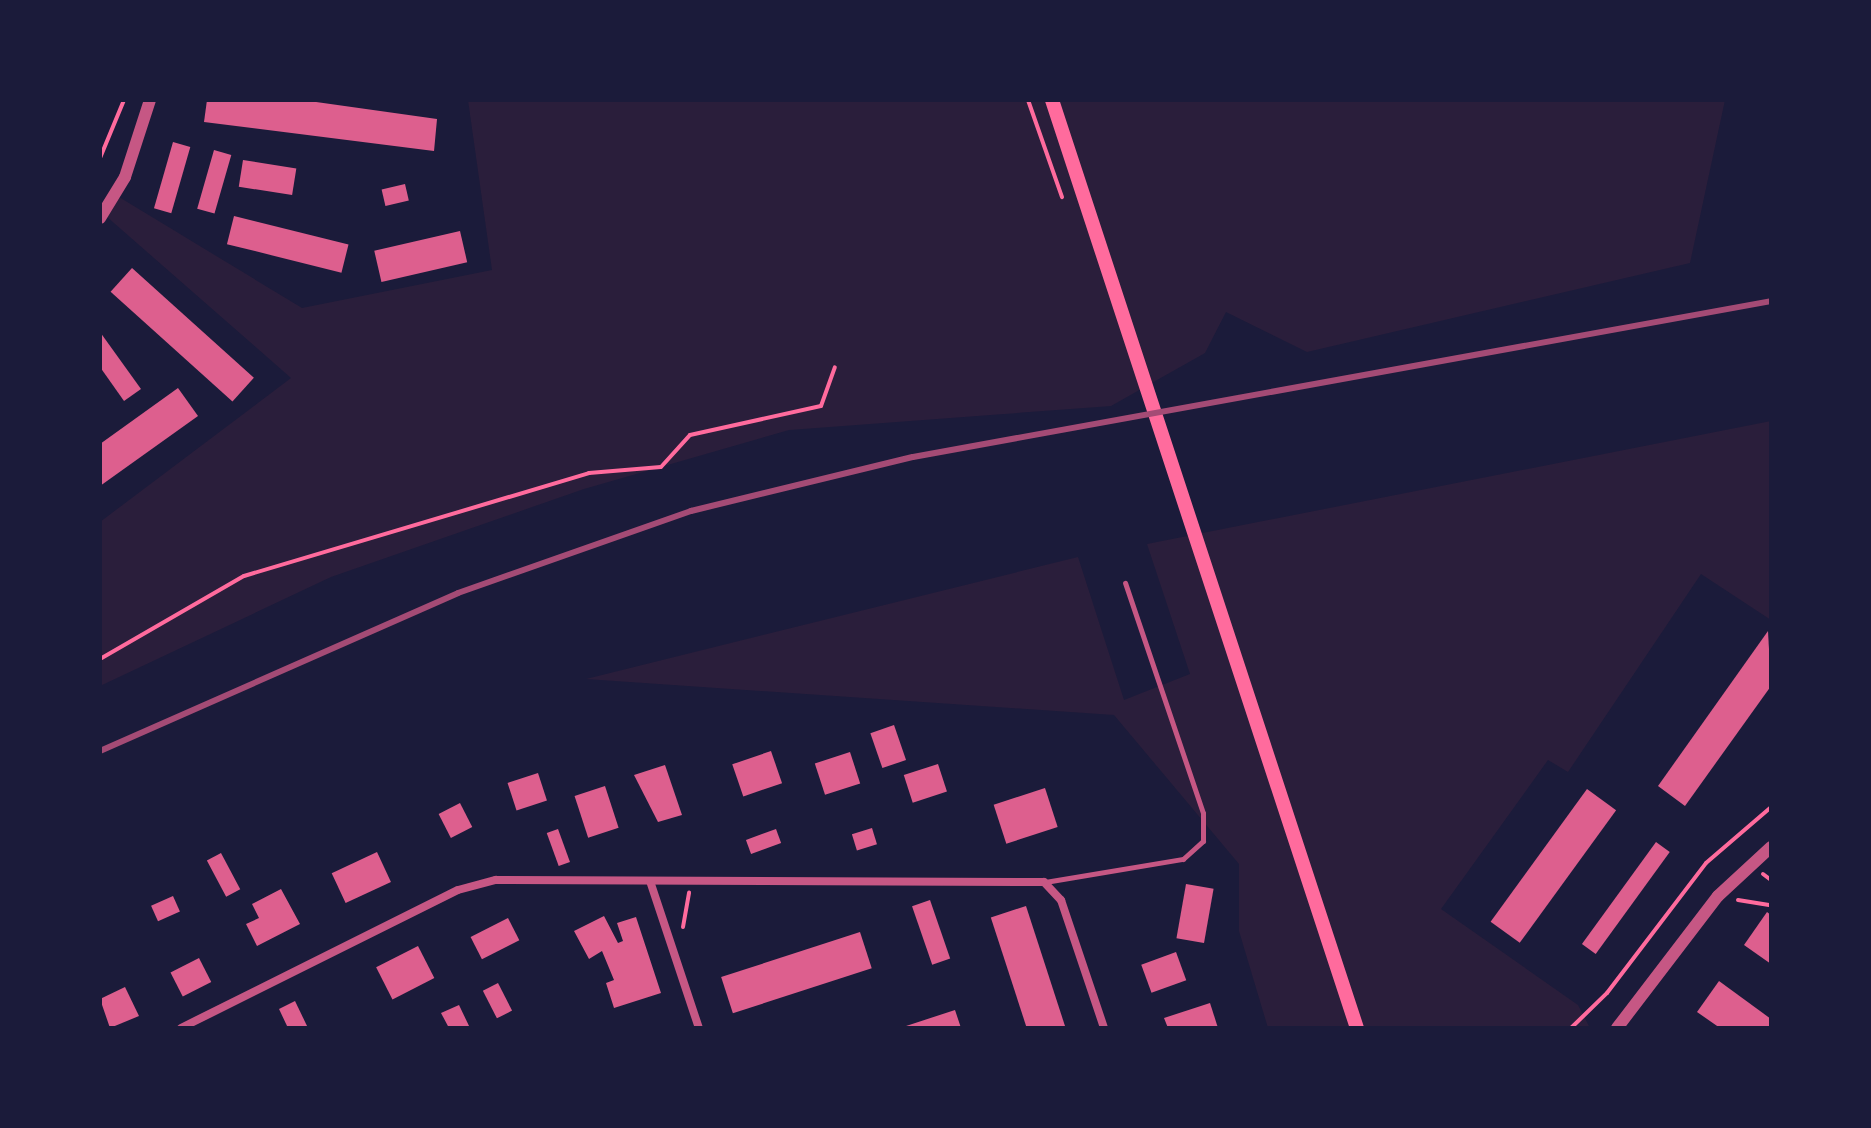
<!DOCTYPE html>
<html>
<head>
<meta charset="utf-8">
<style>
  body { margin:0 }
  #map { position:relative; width:1871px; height:1128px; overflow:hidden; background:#1b1b3a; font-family:"Sofia Sans Condensed",sans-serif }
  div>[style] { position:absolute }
  .green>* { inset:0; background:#2a1e3b }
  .building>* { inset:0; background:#dd5f8e; transform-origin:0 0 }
  .path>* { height:4px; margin:-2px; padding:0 2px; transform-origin:2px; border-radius:2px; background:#ff6b9d }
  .service>* { height:5px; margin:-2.5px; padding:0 2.5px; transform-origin:2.5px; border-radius:2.5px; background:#c65784 }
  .minor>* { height:8px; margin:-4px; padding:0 4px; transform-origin:4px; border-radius:4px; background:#c65784 }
  .tertiary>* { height:12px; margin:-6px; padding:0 6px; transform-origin:6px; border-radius:6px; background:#c65784 }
  .secondary>* { height:14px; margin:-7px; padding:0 7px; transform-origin:7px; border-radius:7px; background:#ff6b9d }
  .rail>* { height:6px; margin:-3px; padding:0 3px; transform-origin:3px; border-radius:3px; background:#a44b75 }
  span { translate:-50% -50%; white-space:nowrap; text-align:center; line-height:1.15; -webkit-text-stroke:6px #1b1b3a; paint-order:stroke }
  .frame { position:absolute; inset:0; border:102px solid #1b1b3a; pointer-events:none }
</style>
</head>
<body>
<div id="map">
  <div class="green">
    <div style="clip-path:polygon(468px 100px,1725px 100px,1690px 263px,1307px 352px,1226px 312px,1205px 353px,1111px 406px,789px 430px,584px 489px,331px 577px,100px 686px,100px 522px,291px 378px,106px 216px,119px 197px,302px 308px,492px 270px)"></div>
    <div style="clip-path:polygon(1771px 421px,1771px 620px,1701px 574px,1568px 772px,1548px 760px,1441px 909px,1578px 1005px,1590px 1028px,1268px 1028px,1239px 931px,1239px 864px,1114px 715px,586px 679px,1078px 557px,1124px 700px,1190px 674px,1147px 544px)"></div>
  </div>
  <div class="building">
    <div style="clip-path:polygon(207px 100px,302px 100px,437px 119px,434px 151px,204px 122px)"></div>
    <div style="left:173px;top:142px;width:18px;height:69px;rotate:16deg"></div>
    <div style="left:214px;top:150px;width:18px;height:61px;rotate:16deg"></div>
    <div style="left:243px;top:160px;width:54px;height:27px;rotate:9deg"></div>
    <div style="left:405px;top:184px;width:17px;height:24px;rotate:77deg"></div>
    <div style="left:234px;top:216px;width:118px;height:29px;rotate:14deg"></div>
    <div style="left:460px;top:231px;width:32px;height:88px;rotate:77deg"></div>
    <div style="left:132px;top:268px;width:164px;height:32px;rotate:42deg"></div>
    <div style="clip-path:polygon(100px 332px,141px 389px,124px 401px,100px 367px)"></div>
    <div style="clip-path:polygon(178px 388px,198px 416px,100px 486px,100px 444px)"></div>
    <div style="clip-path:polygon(1768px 631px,1771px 686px,1685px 806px,1658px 786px)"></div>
    <div style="left:894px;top:725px;width:37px;height:25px;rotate:71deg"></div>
    <div style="left:771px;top:751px;width:34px;height:41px;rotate:71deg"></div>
    <div style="left:850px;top:752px;width:33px;height:37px;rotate:72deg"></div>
    <div style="left:938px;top:764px;width:29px;height:36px;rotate:72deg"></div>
    <div style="clip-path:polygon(665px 765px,682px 815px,658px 822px,634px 775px)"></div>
    <div style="left:538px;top:773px;width:29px;height:32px;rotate:72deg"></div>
    <div style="left:605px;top:786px;width:44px;height:32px;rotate:72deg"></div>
    <div style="left:1045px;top:788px;width:41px;height:54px;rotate:72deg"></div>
    <div style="left:1587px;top:789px;width:36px;height:164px;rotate:36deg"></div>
    <div style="left:460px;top:803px;width:27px;height:24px;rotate:63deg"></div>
    <div style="left:872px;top:828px;width:17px;height:21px;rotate:73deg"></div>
    <div style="left:558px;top:829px;width:35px;height:12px;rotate:70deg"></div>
    <div style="left:776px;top:829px;width:15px;height:32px;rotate:70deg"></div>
    <div style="left:1656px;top:842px;width:17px;height:126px;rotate:36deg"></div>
    <div style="left:377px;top:852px;width:33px;height:50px;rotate:65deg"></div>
    <div style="left:221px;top:853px;width:41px;height:16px;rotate:62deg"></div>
    <div style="left:1186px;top:884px;width:28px;height:55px;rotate:10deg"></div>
    <div style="clip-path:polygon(281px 889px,300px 924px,257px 946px,246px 924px,259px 918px,252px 904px)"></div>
    <div style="left:173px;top:896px;width:17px;height:24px;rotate:66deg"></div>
    <div style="left:930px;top:900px;width:62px;height:19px;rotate:71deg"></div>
    <div style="left:1026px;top:906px;width:128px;height:37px;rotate:72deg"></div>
    <div style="clip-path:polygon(1767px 912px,1771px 915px,1771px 964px,1744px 945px)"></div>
    <div style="clip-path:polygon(604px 916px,618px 943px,623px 941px,617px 923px,636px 917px,661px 993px,614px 1008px,606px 983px,614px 980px,602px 951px,589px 959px,574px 931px)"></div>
    <div style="left:508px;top:918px;width:25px;height:42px;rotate:63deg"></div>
    <div style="left:860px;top:932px;width:38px;height:146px;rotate:72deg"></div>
    <div style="left:418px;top:946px;width:36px;height:47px;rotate:63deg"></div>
    <div style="left:1176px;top:952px;width:30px;height:37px;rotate:70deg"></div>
    <div style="left:199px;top:958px;width:27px;height:32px;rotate:63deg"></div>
    <div style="clip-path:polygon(1719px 981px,1771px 1019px,1771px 1028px,1720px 1028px,1697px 1012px)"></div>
    <div style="left:498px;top:983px;width:31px;height:17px;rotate:63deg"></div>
    <div style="clip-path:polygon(125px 987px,139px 1016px,110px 1028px,100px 999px)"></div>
    <div style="clip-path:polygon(295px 1001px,308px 1028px,288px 1028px,279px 1009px)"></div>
    <div style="clip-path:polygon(1210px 1003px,1218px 1028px,1168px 1028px,1164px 1018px)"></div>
    <div style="clip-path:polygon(459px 1005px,470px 1028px,449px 1028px,441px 1013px)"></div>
    <div style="clip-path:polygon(955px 1010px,961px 1028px,903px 1028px,903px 1027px)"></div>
  </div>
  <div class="path">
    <div style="left:1028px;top:100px;width:103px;rotate:70.7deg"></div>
    <div style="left:100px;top:158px;width:63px;rotate:-67.5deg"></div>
    <div style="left:100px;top:659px;width:166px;rotate:-30deg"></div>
    <div style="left:244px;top:576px;width:360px;rotate:-16.6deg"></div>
    <div style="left:589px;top:473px;width:72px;rotate:-4.8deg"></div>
    <div style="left:661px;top:467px;width:43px;rotate:-47.8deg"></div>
    <div style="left:690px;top:435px;width:134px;rotate:-12.5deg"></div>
    <div style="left:821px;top:406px;width:41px;rotate:-70.3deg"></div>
    <div style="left:1763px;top:874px;width:10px;rotate:37deg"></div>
    <div style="left:1738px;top:900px;width:33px;rotate:9deg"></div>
    <div style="left:683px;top:927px;width:35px;rotate:-80deg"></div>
    <div style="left:1404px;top:1028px;width:70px"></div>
    <div style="left:1571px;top:1028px;width:50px;rotate:-44.2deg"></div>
    <div style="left:1607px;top:993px;width:163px;rotate:-52.7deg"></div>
    <div style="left:1706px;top:863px;width:86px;rotate:-40.7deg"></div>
  </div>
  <div class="service">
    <div style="left:1045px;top:882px;width:140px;rotate:-9.5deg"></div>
    <div style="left:1183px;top:859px;width:27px;rotate:-42deg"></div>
    <div style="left:1203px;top:841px;width:28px;rotate:-90deg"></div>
    <div style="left:1203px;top:813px;width:243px;rotate:-108.7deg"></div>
  </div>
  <div class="minor">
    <div style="left:650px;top:881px;width:155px;rotate:71.6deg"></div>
    <div style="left:181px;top:1028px;width:309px;rotate:-26.5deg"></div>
    <div style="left:458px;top:890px;width:39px;rotate:-15deg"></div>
    <div style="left:496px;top:880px;width:548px;rotate:0.21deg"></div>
    <div style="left:1044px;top:882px;width:25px;rotate:47deg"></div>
    <div style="left:1061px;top:900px;width:135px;rotate:71.4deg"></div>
  </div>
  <div class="tertiary">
    <div style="left:100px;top:218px;width:48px;rotate:-58.6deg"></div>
    <div style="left:125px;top:177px;width:81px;rotate:-72deg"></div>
    <div style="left:1617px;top:1028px;width:166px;rotate:-52.6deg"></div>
    <div style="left:1718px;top:896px;width:72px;rotate:-42.8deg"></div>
  </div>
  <div class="secondary">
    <div style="left:1052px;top:100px;width:977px;rotate:71.81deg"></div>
  </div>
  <div class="rail">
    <div style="left:100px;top:751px;width:391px;rotate:-23.8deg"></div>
    <div style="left:458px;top:593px;width:247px;rotate:-19.4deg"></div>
    <div style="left:691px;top:511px;width:228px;rotate:-13.7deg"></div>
    <div style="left:913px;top:457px;width:872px;rotate:-10.3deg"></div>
  </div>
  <div class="frame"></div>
</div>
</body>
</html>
